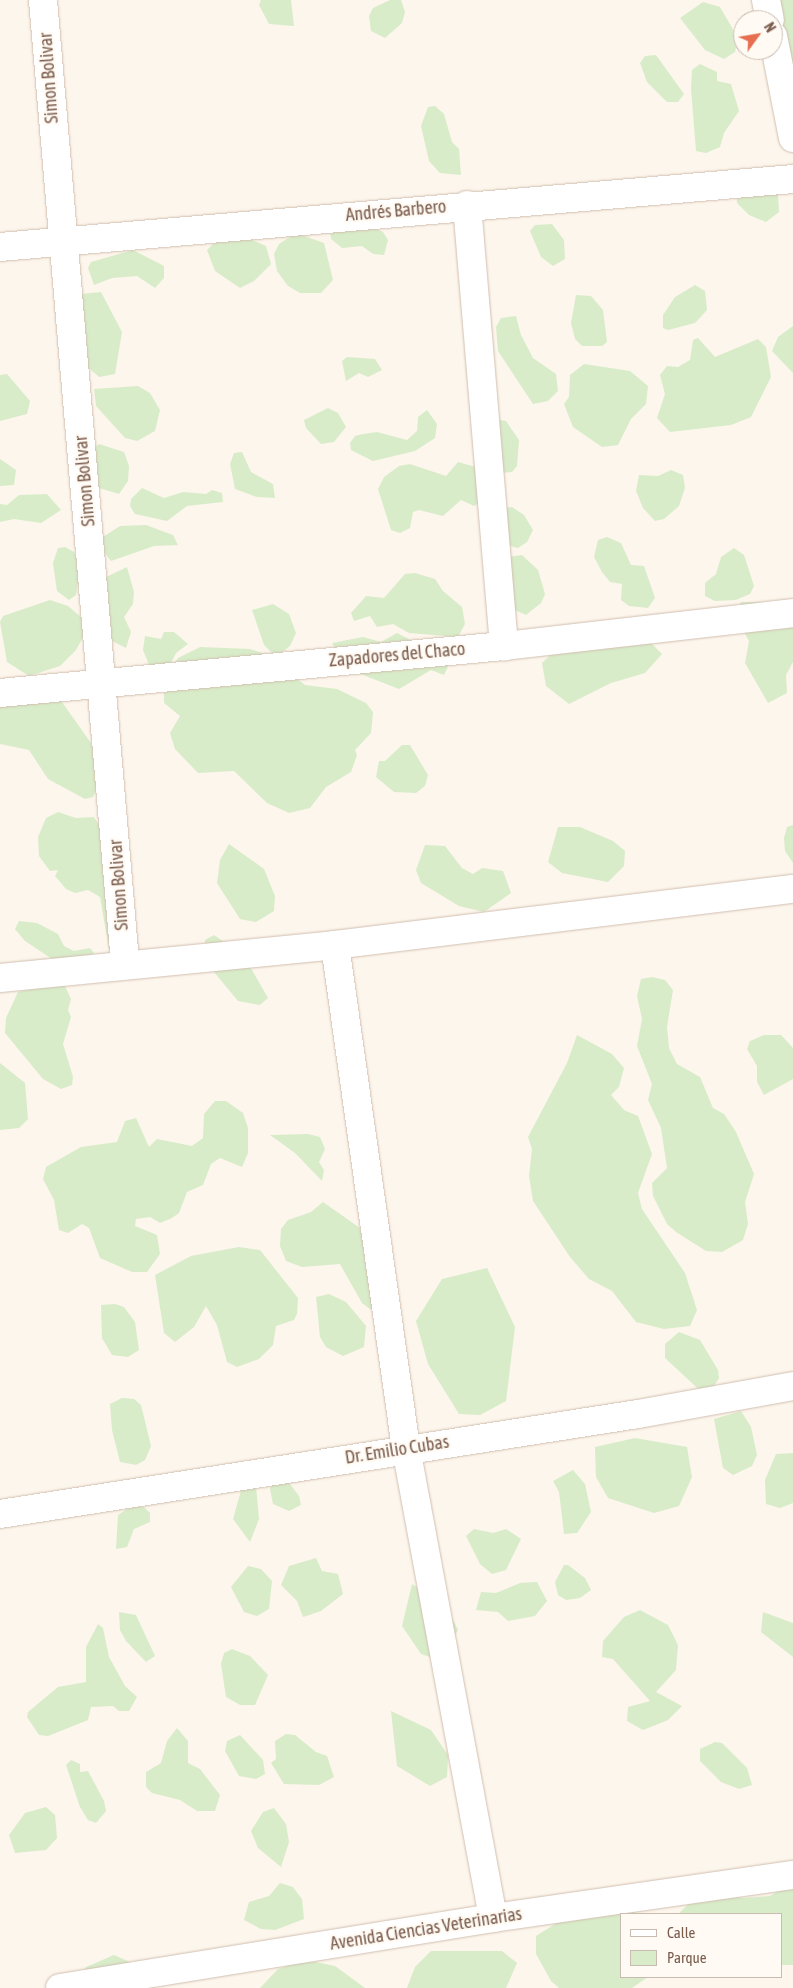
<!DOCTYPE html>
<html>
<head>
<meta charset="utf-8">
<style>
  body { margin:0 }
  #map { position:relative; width:793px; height:1988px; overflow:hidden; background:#fdf6ec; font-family:"Asap Condensed",sans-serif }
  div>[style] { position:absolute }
  .green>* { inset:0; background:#d8ecc9 }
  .roads { filter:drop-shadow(0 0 1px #d1beb0) drop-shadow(0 0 1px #d1beb0) }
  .street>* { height:28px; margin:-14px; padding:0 14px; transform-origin:14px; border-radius:14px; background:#fff }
  .secondary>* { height:28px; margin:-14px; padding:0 14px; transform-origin:14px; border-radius:14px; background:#fff }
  span { translate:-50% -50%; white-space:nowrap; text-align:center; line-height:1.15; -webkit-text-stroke:4.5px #fffaf3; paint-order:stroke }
  .street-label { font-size:18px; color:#7a5c4d }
  .legend { position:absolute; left:620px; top:1913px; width:162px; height:65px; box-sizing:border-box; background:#fffaf3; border:1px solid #cabbb1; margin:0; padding:6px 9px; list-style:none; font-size:15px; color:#7a5c4d }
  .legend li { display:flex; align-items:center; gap:10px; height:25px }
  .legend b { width:25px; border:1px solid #cabbb1 }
  .north { position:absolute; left:733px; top:10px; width:50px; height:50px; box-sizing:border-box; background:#fffaf3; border:1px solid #cabbb1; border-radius:50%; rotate:58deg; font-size:14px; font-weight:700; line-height:20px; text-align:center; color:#7a5c4d }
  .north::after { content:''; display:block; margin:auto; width:18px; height:22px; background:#e76f51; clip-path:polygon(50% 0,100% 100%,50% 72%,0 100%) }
</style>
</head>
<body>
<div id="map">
  <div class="green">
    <div style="clip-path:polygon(261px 0,291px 0,294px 26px,269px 24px,259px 5px)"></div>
    <div style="clip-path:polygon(390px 0,401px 0,405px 12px,402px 23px,385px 38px,371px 31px,369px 16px,373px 8px)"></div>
    <div style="clip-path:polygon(756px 0,793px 0,793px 110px)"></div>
    <div style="clip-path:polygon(703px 2px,720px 7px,738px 38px,735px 52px,724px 59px,705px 50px,680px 18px)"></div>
    <div style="clip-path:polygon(656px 55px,684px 94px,678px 102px,667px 102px,647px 82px,640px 63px,645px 56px)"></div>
    <div style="clip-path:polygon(700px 64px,717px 72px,717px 81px,731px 84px,739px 111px,724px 133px,720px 147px,706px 153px,696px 151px,691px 89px,692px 70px)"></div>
    <div style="clip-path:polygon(435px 106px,444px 114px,452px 142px,459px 149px,461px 175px,440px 173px,429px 161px,421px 126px,428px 107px)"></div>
    <div style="clip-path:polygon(778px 193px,779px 212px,766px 222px,749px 215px,737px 203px,737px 197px)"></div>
    <div style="clip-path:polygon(552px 224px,564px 240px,565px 259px,553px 266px,541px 257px,530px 231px,535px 225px)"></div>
    <div style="clip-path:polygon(367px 225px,383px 232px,388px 240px,384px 255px,373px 254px,362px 246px,342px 248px,331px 239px,330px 230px)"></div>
    <div style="clip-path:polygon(228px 229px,266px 246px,271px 264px,254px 281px,240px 288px,215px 271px,207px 250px)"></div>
    <div style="clip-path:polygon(296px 233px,324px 243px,333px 280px,321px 293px,300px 293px,288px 286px,277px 271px,274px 254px,279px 244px)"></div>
    <div style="clip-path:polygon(133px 250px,164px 266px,164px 278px,155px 288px,137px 276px,112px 278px,94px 285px,88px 268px,91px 262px)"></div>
    <div style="clip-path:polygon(695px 285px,705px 291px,707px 310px,695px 323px,668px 330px,663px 328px,663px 315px,675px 297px)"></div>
    <div style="clip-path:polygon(101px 292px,122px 332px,115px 374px,99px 377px,81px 361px,81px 294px)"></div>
    <div style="clip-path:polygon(576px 295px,591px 296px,603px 310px,607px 342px,602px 346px,582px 346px,575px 339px,571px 323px)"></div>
    <div style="clip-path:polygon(516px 316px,521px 335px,533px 358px,556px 374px,558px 391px,548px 401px,533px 404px,498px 351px,496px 327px,501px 318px)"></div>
    <div style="clip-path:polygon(793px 326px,793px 373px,772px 351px,778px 337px)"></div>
    <div style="clip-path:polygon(698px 338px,715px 357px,758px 339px,766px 347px,771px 377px,751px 417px,731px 425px,670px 432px,657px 418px,665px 394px,660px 375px,667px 366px,678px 367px,690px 360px,693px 340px)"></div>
    <div style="clip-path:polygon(347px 357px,375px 359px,382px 370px,368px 377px,359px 373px,346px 381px,342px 361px)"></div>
    <div style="clip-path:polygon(584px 364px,630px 371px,648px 386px,646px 404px,631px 419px,618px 445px,602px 447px,573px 427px,564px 404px,569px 397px,570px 375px)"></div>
    <div style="clip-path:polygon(7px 374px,30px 401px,27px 414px,0 421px,0 375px)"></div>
    <div style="clip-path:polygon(138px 386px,150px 393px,160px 410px,155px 431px,137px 441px,125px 438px,96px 406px,94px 389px)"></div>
    <div style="clip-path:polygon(328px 408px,338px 413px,346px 427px,334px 442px,321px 444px,306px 428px,304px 420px)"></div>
    <div style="clip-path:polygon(427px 410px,437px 424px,435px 438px,415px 451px,373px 461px,351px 450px,350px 443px,355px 436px,363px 434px,377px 432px,407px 440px,417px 431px,418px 417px)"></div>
    <div style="clip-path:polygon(495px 419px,506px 421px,519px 440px,517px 466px,512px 472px,502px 473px)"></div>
    <div style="clip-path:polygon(99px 444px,124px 452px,129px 466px,128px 481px,119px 494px,99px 488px,91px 477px,87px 453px)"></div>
    <div style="clip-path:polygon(242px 452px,251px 472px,273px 484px,275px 498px,257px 497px,235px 489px,230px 464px,234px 453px)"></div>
    <div style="clip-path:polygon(0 459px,16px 470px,14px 485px,0 486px)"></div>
    <div style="clip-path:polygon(458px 462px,479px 468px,479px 503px,474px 506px,461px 500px,443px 516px,419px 510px,413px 512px,410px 528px,400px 533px,391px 530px,378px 489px,384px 477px,399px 466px,410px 464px,446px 476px)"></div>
    <div style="clip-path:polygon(671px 470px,683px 475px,685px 488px,679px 506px,664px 519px,655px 521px,643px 508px,636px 491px,639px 475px,658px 476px)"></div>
    <div style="clip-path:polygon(142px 488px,164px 498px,183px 492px,206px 494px,212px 490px,222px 493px,223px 502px,187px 506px,167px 521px,135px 514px,130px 506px,131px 499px)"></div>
    <div style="clip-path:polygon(47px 494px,61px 510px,41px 523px,14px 519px,0 522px,0 504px,7px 505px,19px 495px)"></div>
    <div style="clip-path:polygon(512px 507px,524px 515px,533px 530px,527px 542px,518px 548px,502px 544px,503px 508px)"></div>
    <div style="clip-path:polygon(146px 525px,173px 535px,178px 545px,154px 546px,111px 561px,102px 550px,103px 537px,120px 526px)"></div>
    <div style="clip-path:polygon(607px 537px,621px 543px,631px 565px,644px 566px,655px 598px,648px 608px,629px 606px,621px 600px,622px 584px,610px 582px,602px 572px,594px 557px,598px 540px)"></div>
    <div style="clip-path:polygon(65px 547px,74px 552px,80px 569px,76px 595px,69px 600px,57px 591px,53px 563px,58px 548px)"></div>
    <div style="clip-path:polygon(734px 548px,744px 555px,754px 586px,750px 594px,736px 600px,715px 601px,705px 596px,705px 583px,716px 574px,721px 557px)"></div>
    <div style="clip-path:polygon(522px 555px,538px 570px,545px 594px,541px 603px,526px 615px,510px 608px,508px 557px)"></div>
    <div style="clip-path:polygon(127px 567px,134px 592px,133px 604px,124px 617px,131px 632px,126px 648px,110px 640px,104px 578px)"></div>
    <div style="clip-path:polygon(415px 573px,435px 579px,443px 591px,462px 607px,465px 624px,458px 637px,409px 633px,393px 624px,377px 627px,370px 616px,354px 621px,351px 613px,366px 596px,384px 598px,405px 574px)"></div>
    <div style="clip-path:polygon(50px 600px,68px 606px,81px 617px,85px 634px,76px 650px,60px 666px,29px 676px,7px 662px,0 622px,3px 616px)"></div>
    <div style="clip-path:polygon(741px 602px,779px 602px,793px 623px,793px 662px,786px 675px,787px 693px,768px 703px,745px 663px,749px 641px,735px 616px)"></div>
    <div style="clip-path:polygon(273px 604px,289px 614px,296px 633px,290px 646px,276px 657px,264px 645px,252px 610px)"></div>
    <div style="clip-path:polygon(164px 632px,174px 632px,188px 644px,176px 653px,169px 667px,157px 670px,149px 665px,143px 650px,145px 636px,161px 639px)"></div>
    <div style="clip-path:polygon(397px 633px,451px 660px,444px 675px,431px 670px,399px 689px,345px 668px,332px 643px,363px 637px,381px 642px)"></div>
    <div style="clip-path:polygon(645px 637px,662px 654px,645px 673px,611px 683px,569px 704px,546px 686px,542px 663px,552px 653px)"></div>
    <div style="clip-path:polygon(200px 647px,250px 649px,266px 654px,305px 685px,337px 689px,366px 703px,373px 712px,371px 733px,355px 750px,357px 755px,351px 772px,326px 787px,310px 808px,289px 813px,267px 803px,234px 771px,198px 773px,175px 749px,170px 733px,180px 716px,164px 703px,164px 692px,166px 677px,178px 658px)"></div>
    <div style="clip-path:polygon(57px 695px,91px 743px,102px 777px,93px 797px,85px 799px,48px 779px,29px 750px,0 744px,0 701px)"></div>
    <div style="clip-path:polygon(402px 745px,410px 745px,428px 775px,425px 786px,416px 793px,394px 792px,376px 777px,379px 761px,385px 761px)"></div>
    <div style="clip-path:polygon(58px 812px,76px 818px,94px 817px,103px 832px,121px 952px,109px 949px,100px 897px,88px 890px,75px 893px,66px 889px,55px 876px,58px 870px,50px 871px,39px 856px,38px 837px,46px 818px)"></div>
    <div style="clip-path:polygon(793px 825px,793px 863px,785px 851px,784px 838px,787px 827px)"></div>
    <div style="clip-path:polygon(558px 827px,580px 827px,613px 841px,625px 851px,624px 866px,608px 882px,562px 873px,548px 862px)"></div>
    <div style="clip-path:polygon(229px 844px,264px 869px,275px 896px,274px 911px,256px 922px,240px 919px,217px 883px,220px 860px)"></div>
    <div style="clip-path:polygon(425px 845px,445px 846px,462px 868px,473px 874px,482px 868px,503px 871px,511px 893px,484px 912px,459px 906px,421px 883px,416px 870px)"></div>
    <div style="clip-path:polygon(19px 921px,37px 923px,58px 934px,64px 946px,74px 951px,90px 948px,94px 953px,83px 963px,58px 963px,25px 941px,15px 929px)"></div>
    <div style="clip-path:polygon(214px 935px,244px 956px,268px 998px,260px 1005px,238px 1001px,204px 960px,205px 940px)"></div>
    <div style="clip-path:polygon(652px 977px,665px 980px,673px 990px,667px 1027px,669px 1048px,677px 1064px,700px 1077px,713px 1108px,724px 1114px,736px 1132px,754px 1174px,745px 1202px,748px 1224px,743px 1240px,722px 1252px,706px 1251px,676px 1232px,667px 1224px,653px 1196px,652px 1183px,667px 1168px,661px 1128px,648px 1100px,652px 1084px,637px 1046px,642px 1019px,637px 996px,641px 979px)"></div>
    <div style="clip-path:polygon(63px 982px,71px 999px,68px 1010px,71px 1017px,63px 1044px,73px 1077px,72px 1085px,61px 1089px,43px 1079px,5px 1033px,6px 1018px,18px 992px)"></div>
    <div style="clip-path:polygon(577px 1035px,612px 1054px,624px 1068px,619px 1087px,611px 1095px,624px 1110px,638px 1116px,652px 1154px,638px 1193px,642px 1209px,685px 1273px,697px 1310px,690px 1326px,664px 1329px,636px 1322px,612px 1291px,589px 1279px,570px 1257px,533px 1201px,529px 1176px,532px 1149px,528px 1137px,567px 1063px)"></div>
    <div style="clip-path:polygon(764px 1035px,781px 1035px,793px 1048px,793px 1079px,764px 1095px,757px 1082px,757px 1066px,747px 1049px,750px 1041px)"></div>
    <div style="clip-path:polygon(0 1063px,25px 1083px,28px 1119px,19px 1128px,0 1130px)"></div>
    <div style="clip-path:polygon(215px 1101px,226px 1101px,243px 1113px,248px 1128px,248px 1153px,242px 1167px,220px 1158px,211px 1164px,203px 1185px,187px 1192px,179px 1213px,172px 1218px,160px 1223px,150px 1217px,136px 1219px,135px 1226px,157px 1235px,160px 1254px,147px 1272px,132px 1272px,100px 1258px,89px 1228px,82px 1224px,68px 1233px,59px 1230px,54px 1200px,43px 1179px,46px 1167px,81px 1147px,117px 1142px,125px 1121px,136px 1118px,149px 1147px,157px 1139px,192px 1146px,203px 1138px,204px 1114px)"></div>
    <div style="clip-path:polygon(308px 1134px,320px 1137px,325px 1149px,319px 1162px,324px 1170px,322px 1181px,295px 1153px,270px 1135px)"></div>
    <div style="clip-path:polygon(323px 1202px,360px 1228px,383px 1309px,370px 1309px,362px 1303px,340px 1264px,302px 1267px,286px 1261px,280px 1246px,281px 1229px,288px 1220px,311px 1212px)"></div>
    <div style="clip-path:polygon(239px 1247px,260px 1250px,298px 1298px,297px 1314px,294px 1320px,276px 1326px,273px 1345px,259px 1359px,237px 1367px,227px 1362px,217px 1325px,206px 1306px,194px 1327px,175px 1342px,164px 1333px,155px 1275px,191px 1256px)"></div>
    <div style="clip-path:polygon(487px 1268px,515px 1327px,506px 1401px,480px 1415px,459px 1414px,428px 1364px,416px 1321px,442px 1279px)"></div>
    <div style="clip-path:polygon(329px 1294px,346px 1302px,366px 1326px,364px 1347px,343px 1356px,326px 1347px,320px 1337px,316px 1297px)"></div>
    <div style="clip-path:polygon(115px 1304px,124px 1307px,135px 1322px,139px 1350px,128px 1357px,112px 1355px,102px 1338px,101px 1305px)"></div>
    <div style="clip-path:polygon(679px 1332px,700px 1340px,718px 1370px,719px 1378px,707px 1397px,665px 1358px,665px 1344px)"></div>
    <div style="clip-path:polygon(122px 1398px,134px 1399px,141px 1405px,151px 1446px,145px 1460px,136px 1465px,120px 1462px,112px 1430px,110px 1404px)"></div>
    <div style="clip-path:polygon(741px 1411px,751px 1427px,757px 1455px,752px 1466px,733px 1475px,723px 1468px,714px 1419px)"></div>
    <div style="clip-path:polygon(635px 1438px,687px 1447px,692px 1477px,679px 1506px,654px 1513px,608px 1498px,596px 1477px,595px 1447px)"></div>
    <div style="clip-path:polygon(793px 1453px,793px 1503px,780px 1508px,766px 1504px,765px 1480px,776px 1454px)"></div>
    <div style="clip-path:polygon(573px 1470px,585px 1484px,591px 1512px,577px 1533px,564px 1534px,559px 1492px,553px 1481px)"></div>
    <div style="clip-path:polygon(273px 1475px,284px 1476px,299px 1496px,301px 1505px,289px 1511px,273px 1504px,270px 1489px)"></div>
    <div style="clip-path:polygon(256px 1486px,259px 1519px,250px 1542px,233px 1519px,242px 1487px)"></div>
    <div style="clip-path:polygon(130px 1507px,144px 1507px,150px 1513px,150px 1522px,134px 1529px,127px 1547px,116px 1549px,118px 1515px)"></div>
    <div style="clip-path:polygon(474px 1529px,493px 1533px,506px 1529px,521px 1539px,506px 1570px,492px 1574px,480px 1564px,466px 1536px)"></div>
    <div style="clip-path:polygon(316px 1558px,322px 1571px,338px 1574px,343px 1594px,321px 1611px,303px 1617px,297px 1601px,281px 1585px,289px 1566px)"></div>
    <div style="clip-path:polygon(564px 1565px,568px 1565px,585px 1578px,591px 1590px,580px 1598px,566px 1600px,558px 1595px,555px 1582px)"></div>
    <div style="clip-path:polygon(248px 1566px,261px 1569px,272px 1581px,269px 1609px,257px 1616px,244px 1612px,231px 1587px)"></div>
    <div style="clip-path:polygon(537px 1582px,547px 1601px,535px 1616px,508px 1621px,498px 1612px,476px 1610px,481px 1592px,496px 1593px,520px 1583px)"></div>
    <div style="clip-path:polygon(412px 1584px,447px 1608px,458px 1630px,450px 1644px,433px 1658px,421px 1654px,402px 1626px)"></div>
    <div style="clip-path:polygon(640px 1610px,668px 1625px,678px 1645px,676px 1670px,656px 1692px,682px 1706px,668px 1720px,643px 1730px,627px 1721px,628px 1707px,650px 1701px,613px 1659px,602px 1657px,603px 1641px,624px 1617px)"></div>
    <div style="clip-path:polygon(119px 1612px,136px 1615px,155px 1656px,146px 1662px,126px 1641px,120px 1630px)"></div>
    <div style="clip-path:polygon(763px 1612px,793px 1623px,793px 1657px,761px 1632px)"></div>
    <div style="clip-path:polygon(98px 1624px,103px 1628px,109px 1657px,125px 1686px,137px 1697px,129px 1711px,119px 1711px,113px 1706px,91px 1707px,88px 1720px,48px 1736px,39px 1735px,27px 1717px,28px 1712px,58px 1687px,86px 1682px,86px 1647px)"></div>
    <div style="clip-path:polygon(232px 1649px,250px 1656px,268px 1675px,255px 1705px,240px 1705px,226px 1697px,221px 1664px,224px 1653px)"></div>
    <div style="clip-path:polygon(391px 1711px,431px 1730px,448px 1755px,447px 1777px,430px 1786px,397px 1766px)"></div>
    <div style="clip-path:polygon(177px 1728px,188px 1741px,188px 1763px,200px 1769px,220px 1795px,215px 1811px,197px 1811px,180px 1800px,152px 1793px,146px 1787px,146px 1772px,161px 1763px,167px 1741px)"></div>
    <div style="clip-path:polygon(286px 1734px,295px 1735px,316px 1752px,327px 1756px,334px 1777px,319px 1785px,284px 1784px,271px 1763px,276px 1759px,275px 1741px)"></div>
    <div style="clip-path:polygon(240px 1735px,263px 1760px,265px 1774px,256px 1779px,239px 1776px,225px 1751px,227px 1741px)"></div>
    <div style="clip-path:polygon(715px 1742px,722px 1743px,747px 1768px,752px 1785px,739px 1789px,721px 1782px,700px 1761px,700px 1749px)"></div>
    <div style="clip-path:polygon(71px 1760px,80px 1764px,80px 1772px,88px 1771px,104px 1801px,106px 1811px,96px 1823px,88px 1820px,80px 1807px,66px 1765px)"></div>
    <div style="clip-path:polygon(46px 1807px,55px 1815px,57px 1838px,46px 1850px,15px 1853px,9px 1835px,25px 1813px)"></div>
    <div style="clip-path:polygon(274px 1808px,286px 1824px,289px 1842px,281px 1867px,258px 1848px,251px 1831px,263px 1812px)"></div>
    <div style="clip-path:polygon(793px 1882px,793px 1965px,782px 1965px,782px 1914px,678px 1914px,701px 1892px,742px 1898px,770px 1896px)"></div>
    <div style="clip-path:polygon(280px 1883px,293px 1887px,302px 1899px,304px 1919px,275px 1930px,261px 1929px,244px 1920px,249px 1902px,269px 1896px)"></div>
    <div style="clip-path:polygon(633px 1909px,637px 1914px,622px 1914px,622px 1977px,648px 1977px,632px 1988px,559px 1988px,551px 1981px,536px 1954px,536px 1936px,566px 1917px)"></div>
    <div style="clip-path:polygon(431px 1951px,502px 1951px,517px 1963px,506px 1988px,407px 1988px,415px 1967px)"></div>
    <div style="clip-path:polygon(114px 1955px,130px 1962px,155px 1988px,73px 1988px,86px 1967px)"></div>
    <div style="clip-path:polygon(306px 1960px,335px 1966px,365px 1988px,260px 1988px,278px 1969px)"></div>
  </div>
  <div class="roads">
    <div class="street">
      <div style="left:43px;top:0;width:966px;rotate:85.13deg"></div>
      <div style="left:766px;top:0;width:20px;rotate:79deg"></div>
      <div style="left:773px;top:36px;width:104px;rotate:78.9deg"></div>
      <div style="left:467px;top:205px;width:443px;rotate:85.2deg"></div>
      <div style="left:0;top:247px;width:796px;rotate:-4.9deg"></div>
      <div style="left:0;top:693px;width:506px;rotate:-5.33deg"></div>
      <div style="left:504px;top:646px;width:291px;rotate:-6.5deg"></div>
      <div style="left:335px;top:945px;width:508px;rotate:81.97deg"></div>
      <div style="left:406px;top:1448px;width:478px;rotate:79.5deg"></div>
      <div style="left:0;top:978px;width:337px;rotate:-5.6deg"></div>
      <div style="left:335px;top:945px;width:461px;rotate:-7deg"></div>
      <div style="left:0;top:1514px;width:646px;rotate:-8.91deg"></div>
      <div style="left:638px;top:1414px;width:158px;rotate:-10.2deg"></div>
    </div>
    <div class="secondary">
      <div style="left:60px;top:1988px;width:439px;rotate:-9.2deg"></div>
      <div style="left:493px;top:1918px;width:303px;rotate:-8.2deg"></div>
    </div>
  </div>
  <div class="street-label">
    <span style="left:49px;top:78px;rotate:-94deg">Simon Bolivar</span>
    <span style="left:396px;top:211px;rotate:-5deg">Andrés Barbero</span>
    <span style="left:85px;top:481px;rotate:-95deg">Simon Bolivar</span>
    <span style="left:397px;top:655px;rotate:-5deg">Zapadores del Chaco</span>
    <span style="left:119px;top:885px;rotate:-94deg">Simon Bolivar</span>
    <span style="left:397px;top:1450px;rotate:-9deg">Dr. Emilio Cubas</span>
    <span style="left:426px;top:1929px;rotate:-9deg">Avenida Ciencias Veterinarias</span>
  </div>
  <ul class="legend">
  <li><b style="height:6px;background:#fff"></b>Calle</li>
  <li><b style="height:14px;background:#d8ecc9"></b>Parque</li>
  </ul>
  <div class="north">N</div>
</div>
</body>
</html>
